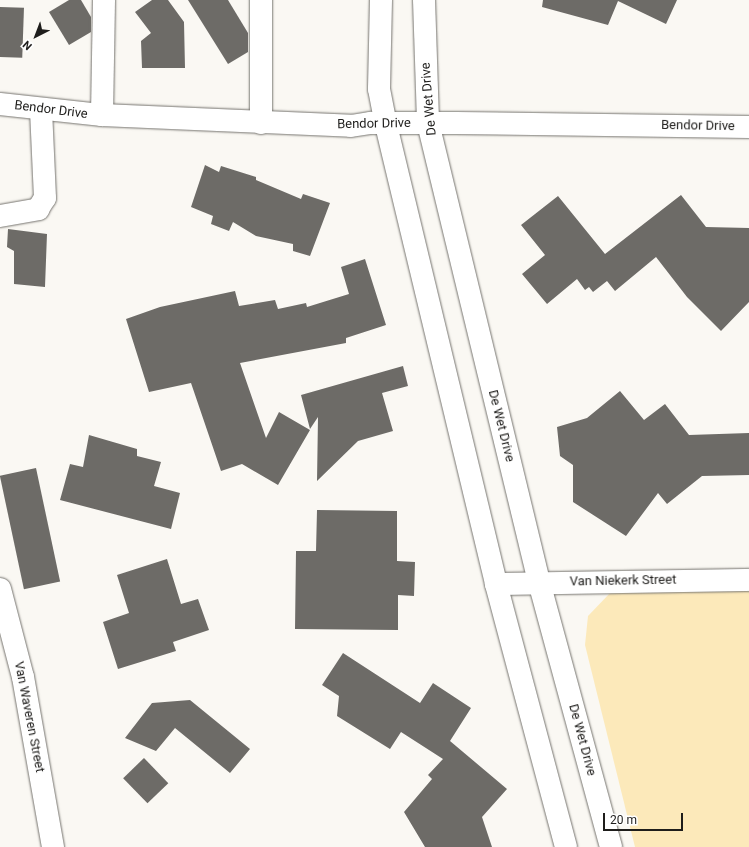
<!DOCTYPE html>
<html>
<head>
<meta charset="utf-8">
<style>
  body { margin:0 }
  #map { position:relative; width:749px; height:847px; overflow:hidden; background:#faf8f3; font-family:Roboto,sans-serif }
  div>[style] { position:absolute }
  .green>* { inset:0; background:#fce9ba }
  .building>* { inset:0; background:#6d6b67; transform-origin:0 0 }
  .roads { filter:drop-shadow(0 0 1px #76746f) drop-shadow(0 0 1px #76746f) }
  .minor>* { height:22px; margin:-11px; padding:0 11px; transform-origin:11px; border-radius:11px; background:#fff }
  span { translate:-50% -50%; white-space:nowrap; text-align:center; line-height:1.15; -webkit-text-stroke:4px #fff; paint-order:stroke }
  .street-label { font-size:13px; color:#1e1d1b }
  .north { position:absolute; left:16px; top:16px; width:40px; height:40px; -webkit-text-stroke:3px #fff; paint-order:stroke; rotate:222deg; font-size:11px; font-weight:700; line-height:16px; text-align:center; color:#1e1d1b }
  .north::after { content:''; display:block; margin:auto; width:14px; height:18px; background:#1e1d1b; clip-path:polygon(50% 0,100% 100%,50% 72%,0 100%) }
  .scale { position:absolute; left:603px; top:813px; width:80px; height:18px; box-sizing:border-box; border:2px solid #1e1d1b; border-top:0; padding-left:5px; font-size:12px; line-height:14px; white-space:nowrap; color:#1e1d1b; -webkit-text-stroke:3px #fff; paint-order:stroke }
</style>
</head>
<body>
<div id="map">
  <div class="green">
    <div style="clip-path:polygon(749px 587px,749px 847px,635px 847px,585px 645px,588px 616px,611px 592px)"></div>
  </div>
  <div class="building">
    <div style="clip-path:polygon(69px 0,81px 0,91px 17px,91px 32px,69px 45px,49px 12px)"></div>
    <div style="clip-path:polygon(152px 0,168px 0,184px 22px,185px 68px,142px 68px,141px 41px,151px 33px,135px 12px)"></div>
    <div style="clip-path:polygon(188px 0,228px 0,248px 33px,248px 52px,228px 64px)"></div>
    <div style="clip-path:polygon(543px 0,677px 0,666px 24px,618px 1px,608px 25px,542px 7px)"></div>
    <div style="left:0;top:7px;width:24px;height:50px;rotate:2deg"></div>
    <div style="clip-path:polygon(205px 165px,219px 172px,221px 166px,256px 177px,256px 180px,301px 199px,303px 194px,330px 203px,310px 256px,293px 251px,293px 244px,256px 236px,233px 222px,229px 231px,211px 224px,213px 216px,191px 207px)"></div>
    <div style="clip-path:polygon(681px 195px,706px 227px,749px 228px,749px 302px,721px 331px,687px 297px,656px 257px,615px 291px,607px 281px,593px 292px,589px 287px,585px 290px,577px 279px,547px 304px,522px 274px,545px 255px,521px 225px,558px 196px,605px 254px)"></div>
    <div style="clip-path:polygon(8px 229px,47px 234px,45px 287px,14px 284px,14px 251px,7px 247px)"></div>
    <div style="clip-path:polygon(365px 259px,386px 325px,346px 338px,346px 343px,240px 363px,266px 438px,279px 412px,310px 430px,278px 485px,242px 464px,221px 471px,191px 383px,149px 392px,126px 319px,160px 307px,235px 291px,239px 306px,275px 300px,278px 309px,306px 303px,307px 307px,349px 294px,341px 267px)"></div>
    <div style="clip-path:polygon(403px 366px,408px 386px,382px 393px,393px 431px,358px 441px,317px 481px,318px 417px,310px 429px,301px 395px)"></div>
    <div style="clip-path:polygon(620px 391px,644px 420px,665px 404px,689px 435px,749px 433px,749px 475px,702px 476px,667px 504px,658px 493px,626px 536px,573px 502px,573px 465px,560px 456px,557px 427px,587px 418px)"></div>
    <div style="clip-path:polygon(89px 435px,137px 449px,137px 456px,161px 462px,154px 486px,180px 493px,171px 529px,60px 500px,70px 464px,83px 467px)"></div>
    <div style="left:36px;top:468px;width:116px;height:37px;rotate:78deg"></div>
    <div style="clip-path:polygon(317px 510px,397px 511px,397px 561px,415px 562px,414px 596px,398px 595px,398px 630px,295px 629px,296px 551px,316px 551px)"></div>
    <div style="clip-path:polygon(167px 559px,181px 604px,198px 599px,209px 630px,173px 642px,176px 651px,118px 669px,103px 622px,129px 613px,117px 575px)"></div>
    <div style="clip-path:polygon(343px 653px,420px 703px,433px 683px,471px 708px,450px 741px,507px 789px,482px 817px,492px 847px,425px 847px,404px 812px,432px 779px,428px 775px,443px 759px,401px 732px,390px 749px,337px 716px,339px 696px,322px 685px)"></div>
    <div style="clip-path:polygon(190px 700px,250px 749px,230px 773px,175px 728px,156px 751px,125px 738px,152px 703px)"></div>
    <div style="left:144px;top:758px;width:35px;height:29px;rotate:46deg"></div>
  </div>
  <div class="roads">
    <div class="minor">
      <div style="left:261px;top:0;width:123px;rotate:90deg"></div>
      <div style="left:381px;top:0;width:89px;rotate:91.3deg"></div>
      <div style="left:379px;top:89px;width:37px;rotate:79deg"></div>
      <div style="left:386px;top:125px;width:472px;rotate:76.5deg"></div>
      <div style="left:496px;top:584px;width:272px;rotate:75.1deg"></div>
      <div style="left:424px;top:0;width:123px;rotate:88.1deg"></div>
      <div style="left:428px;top:123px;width:472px;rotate:76.4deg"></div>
      <div style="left:539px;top:582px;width:275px;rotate:74.8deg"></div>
      <div style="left:0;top:104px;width:103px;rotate:6.2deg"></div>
      <div style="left:102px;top:115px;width:249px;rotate:2.5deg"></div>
      <div style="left:351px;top:126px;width:20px;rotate:-9deg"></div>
      <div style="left:371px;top:123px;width:85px"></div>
      <div style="left:456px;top:123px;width:293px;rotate:0.8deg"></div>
      <div style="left:102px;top:115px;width:115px;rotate:-89deg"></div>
      <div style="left:0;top:216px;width:39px;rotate:-10deg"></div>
      <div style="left:38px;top:209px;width:13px;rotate:-58deg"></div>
      <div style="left:45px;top:198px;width:89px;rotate:-92.6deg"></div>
      <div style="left:496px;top:584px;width:253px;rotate:-0.9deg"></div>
      <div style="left:0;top:589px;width:91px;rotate:75.4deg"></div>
      <div style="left:23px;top:677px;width:173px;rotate:80deg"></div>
    </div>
  </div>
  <div class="street-label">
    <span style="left:429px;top:99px;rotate:-95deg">De Wet Drive</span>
    <span style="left:51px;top:110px;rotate:7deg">Bendor Drive</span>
    <span style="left:374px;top:124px;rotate:-1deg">Bendor Drive</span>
    <span style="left:698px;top:126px;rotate:1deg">Bendor Drive</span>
    <span style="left:501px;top:426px;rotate:76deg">De Wet Drive</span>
    <span style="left:623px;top:581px;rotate:-1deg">Van Niekerk Street</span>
    <span style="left:29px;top:717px;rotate:79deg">Van Waveren Street</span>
    <span style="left:582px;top:740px;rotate:75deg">De Wet Drive</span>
  </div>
  <div class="north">N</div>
  <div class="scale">20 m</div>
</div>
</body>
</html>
